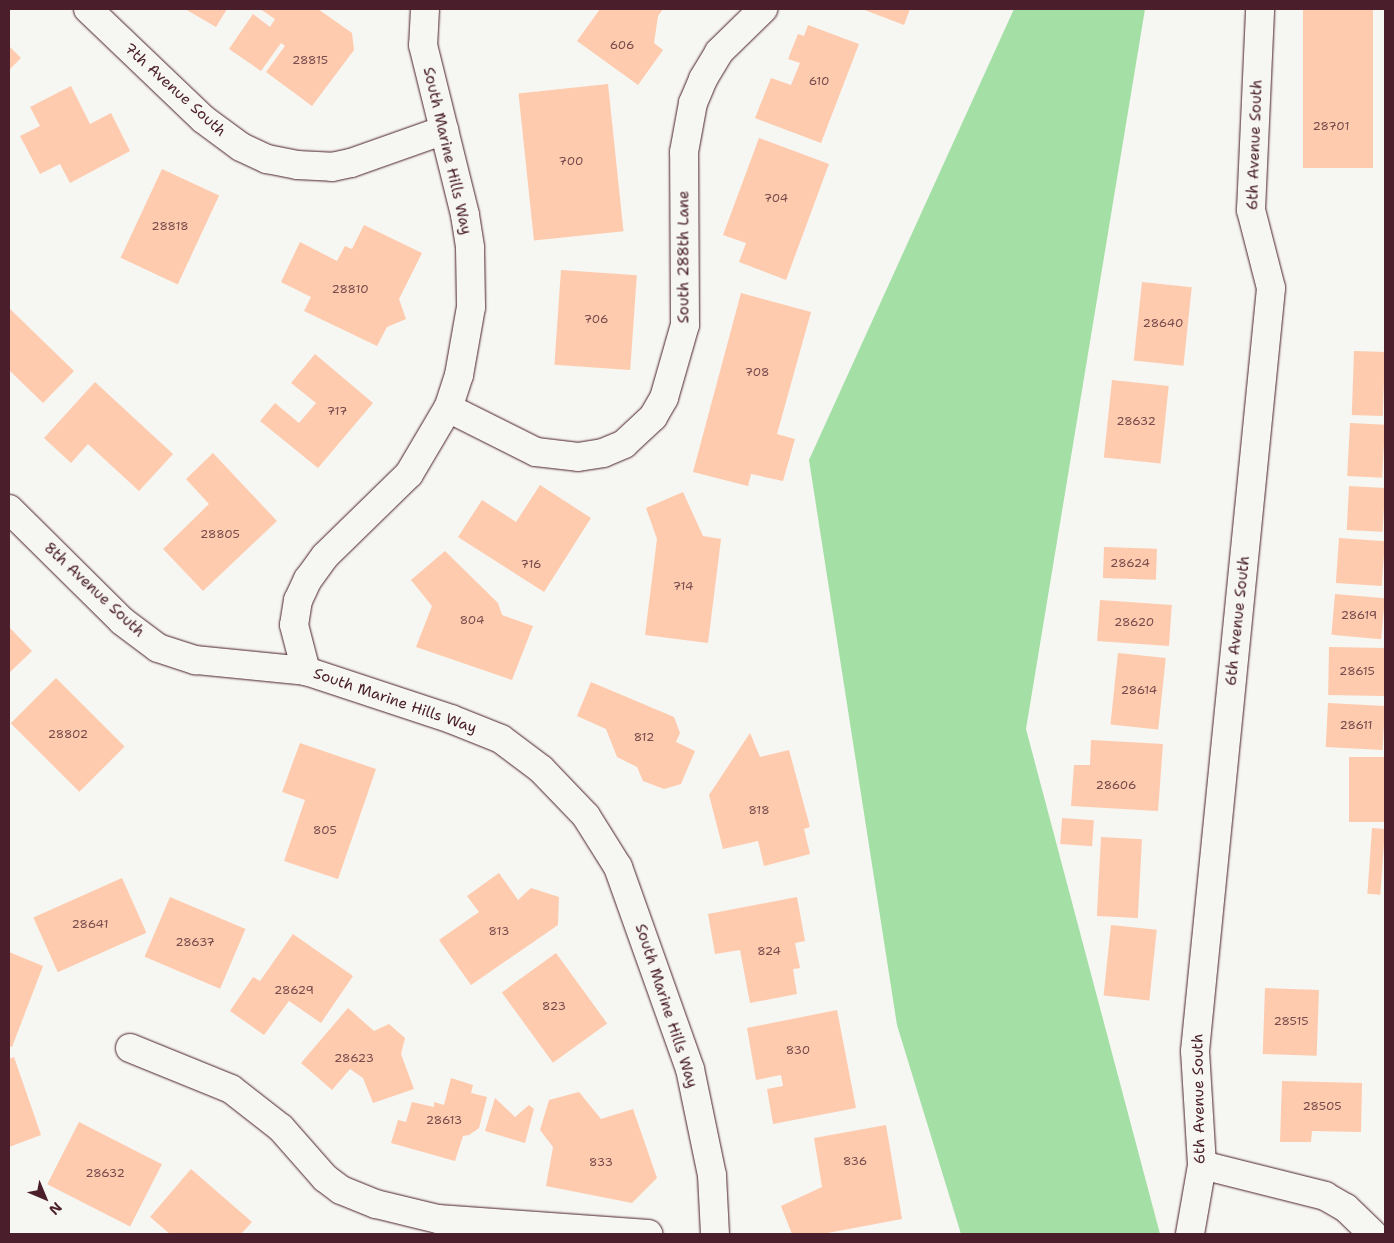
<!DOCTYPE html>
<html>
<head>
<meta charset="utf-8">
<style>
  body { margin:0 }
  #map { position:relative; width:1394px; height:1243px; overflow:hidden; background:#f6f6f2; font-family:"Shantell Sans",sans-serif }
  div>[style] { position:absolute }
  .green>* { inset:0; background:#a4dfa5 }
  .building>* { inset:0; background:#fecbae; transform-origin:0 0 }
  .roads { filter:drop-shadow(0 0 1px #4a1f2b) drop-shadow(0 0 1px #4a1f2b) }
  .minor>* { height:28px; margin:-14px; padding:0 14px; transform-origin:14px; border-radius:14px; background:#f6f6f2 }
  span { translate:-50% -50%; white-space:nowrap; text-align:center; line-height:1.15; -webkit-text-stroke:4px #f6f6f2; paint-order:stroke }
  .number-label { font-size:12px; color:#774a4c }
  .number-label span { -webkit-text-stroke-width:0 }
  .street-label { font-size:15px; color:#4a1f2b }
  .frame { position:absolute; inset:0; border:10px solid #4a1f2b; pointer-events:none }
  .north { position:absolute; left:20px; top:1173px; width:50px; height:50px; -webkit-text-stroke:4px #f6f6f2; paint-order:stroke; rotate:135deg; font-size:14px; font-weight:700; line-height:20px; text-align:center; color:#4a1f2b }
  .north::after { content:''; display:block; margin:auto; width:18px; height:22px; background:#4a1f2b; clip-path:polygon(50% 0,100% 100%,50% 72%,0 100%) }
</style>
</head>
<body>
<div id="map">
  <div class="green">
    <div style="clip-path:polygon(1014px 9px,1145px 9px,1026px 729px,1160px 1234px,961px 1234px,897px 1025px,809px 460px)"></div>
  </div>
  <div class="building">
    <div style="clip-path:polygon(185px 9px,227px 9px,216px 27px)"></div>
    <div style="clip-path:polygon(260px 9px,318px 9px,352px 33px,354px 50px,312px 106px,266px 72px,285px 46px,281px 43px,261px 71px,229px 49px,253px 14px,270px 27px,275px 19px)"></div>
    <div style="clip-path:polygon(600px 9px,663px 9px,658px 16px,654px 43px,663px 50px,638px 85px,577px 41px)"></div>
    <div style="clip-path:polygon(862px 9px,910px 9px,904px 25px)"></div>
    <div style="left:1303px;top:9px;width:70px;height:159px"></div>
    <div style="clip-path:polygon(808px 25px,859px 44px,821px 143px,755px 118px,771px 78px,791px 85px,800px 63px,788px 59px,798px 34px,804px 36px)"></div>
    <div style="clip-path:polygon(9px 46px,21px 58px,9px 70px)"></div>
    <div style="left:608px;top:84px;width:148px;height:90px;rotate:84deg"></div>
    <div style="clip-path:polygon(71px 86px,90px 124px,111px 113px,130px 151px,70px 183px,60px 164px,40px 174px,20px 136px,40px 126px,30px 107px)"></div>
    <div style="clip-path:polygon(759px 138px,829px 164px,786px 280px,739px 262px,746px 243px,723px 235px)"></div>
    <div style="left:162px;top:169px;width:63px;height:98px;rotate:25deg"></div>
    <div style="clip-path:polygon(364px 225px,422px 253px,399px 299px,406px 319px,387px 327px,377px 346px,304px 311px,311px 297px,281px 282px,300px 242px,337px 261px,345px 246px,352px 249px)"></div>
    <div style="left:561px;top:270px;width:76px;height:95px;rotate:4deg"></div>
    <div style="left:1142px;top:282px;width:50px;height:79px;rotate:6deg"></div>
    <div style="clip-path:polygon(741px 293px,811px 312px,777px 434px,795px 439px,783px 481px,751px 474px,748px 486px,693px 472px)"></div>
    <div style="clip-path:polygon(9px 308px,74px 371px,43px 403px,9px 370px)"></div>
    <div style="left:1354px;top:351px;width:31px;height:64px;rotate:2deg"></div>
    <div style="clip-path:polygon(315px 354px,373px 403px,318px 468px,260px 421px,275px 403px,299px 423px,316px 403px,291px 383px)"></div>
    <div style="left:1112px;top:380px;width:57px;height:78px;rotate:6deg"></div>
    <div style="clip-path:polygon(95px 382px,173px 454px,139px 491px,88px 444px,71px 463px,44px 438px)"></div>
    <div style="left:1350px;top:423px;width:35px;height:53px;rotate:3deg"></div>
    <div style="clip-path:polygon(213px 453px,277px 521px,203px 591px,163px 549px,209px 504px,186px 479px)"></div>
    <div style="clip-path:polygon(540px 485px,591px 518px,544px 592px,458px 537px,482px 500px,516px 522px)"></div>
    <div style="left:1349px;top:486px;width:36px;height:44px;rotate:3deg"></div>
    <div style="clip-path:polygon(683px 492px,703px 536px,721px 539px,708px 643px,645px 635px,657px 539px,646px 508px)"></div>
    <div style="left:1339px;top:538px;width:46px;height:45px;rotate:4deg"></div>
    <div style="left:1104px;top:547px;width:53px;height:31px;rotate:2deg"></div>
    <div style="clip-path:polygon(445px 551px,498px 603px,502px 615px,533px 626px,512px 680px,416px 647px,432px 606px,411px 580px)"></div>
    <div style="left:1335px;top:594px;width:50px;height:41px;rotate:5deg"></div>
    <div style="left:1100px;top:600px;width:72px;height:41px;rotate:4deg"></div>
    <div style="clip-path:polygon(9px 627px,32px 651px,9px 673px)"></div>
    <div style="left:1329px;top:647px;width:56px;height:48px;rotate:1deg"></div>
    <div style="left:1118px;top:653px;width:48px;height:72px;rotate:6deg"></div>
    <div style="left:56px;top:678px;width:97px;height:64px;rotate:45deg"></div>
    <div style="clip-path:polygon(591px 682px,674px 717px,680px 733px,676px 742px,695px 751px,681px 784px,664px 789px,643px 781px,637px 767px,617px 757px,606px 729px,577px 716px)"></div>
    <div style="left:1328px;top:703px;width:57px;height:44px;rotate:3deg"></div>
    <div style="clip-path:polygon(750px 733px,760px 757px,789px 750px,810px 827px,804px 829px,810px 854px,764px 866px,758px 841px,723px 849px,709px 795px)"></div>
    <div style="clip-path:polygon(1091px 740px,1163px 744px,1158px 811px,1071px 806px,1074px 765px,1090px 765px)"></div>
    <div style="clip-path:polygon(300px 743px,376px 769px,338px 879px,284px 861px,305px 800px,282px 792px)"></div>
    <div style="left:1349px;top:757px;width:36px;height:65px"></div>
    <div style="left:1062px;top:818px;width:32px;height:26px;rotate:4deg"></div>
    <div style="left:1372px;top:828px;width:13px;height:66px;rotate:4deg"></div>
    <div style="left:1101px;top:837px;width:41px;height:79px;rotate:3deg"></div>
    <div style="clip-path:polygon(499px 873px,518px 900px,531px 888px,559px 897px,558px 925px,471px 985px,439px 940px,479px 912px,467px 896px)"></div>
    <div style="left:122px;top:878px;width:60px;height:97px;rotate:66deg"></div>
    <div style="left:170px;top:897px;width:82px;height:65px;rotate:23deg"></div>
    <div style="clip-path:polygon(797px 897px,805px 941px,795px 943px,800px 968px,793px 969px,797px 994px,750px 1003px,740px 950px,715px 954px,708px 914px)"></div>
    <div style="left:1111px;top:925px;width:46px;height:71px;rotate:6deg"></div>
    <div style="clip-path:polygon(293px 934px,353px 976px,321px 1023px,289px 1001px,264px 1035px,230px 1011px,253px 977px,260px 981px)"></div>
    <div style="clip-path:polygon(9px 952px,43px 966px,12px 1047px,9px 1046px)"></div>
    <div style="left:556px;top:953px;width:87px;height:67px;rotate:54deg"></div>
    <div style="left:1265px;top:988px;width:54px;height:66px;rotate:2deg"></div>
    <div style="clip-path:polygon(348px 1008px,374px 1031px,389px 1024px,405px 1038px,401px 1054px,414px 1089px,373px 1103px,363px 1078px,350px 1069px,332px 1090px,301px 1063px)"></div>
    <div style="clip-path:polygon(837px 1010px,856px 1108px,773px 1124px,767px 1089px,783px 1086px,781px 1075px,756px 1080px,747px 1028px)"></div>
    <div style="clip-path:polygon(14px 1057px,41px 1135px,9px 1147px,9px 1059px)"></div>
    <div style="clip-path:polygon(451px 1078px,473px 1085px,471px 1093px,487px 1097px,479px 1128px,469px 1135px,463px 1136px,455px 1161px,391px 1143px,398px 1120px,406px 1122px,412px 1102px,434px 1107px,434px 1102px,444px 1105px)"></div>
    <div style="clip-path:polygon(1282px 1081px,1362px 1083px,1361px 1132px,1312px 1131px,1311px 1142px,1280px 1142px)"></div>
    <div style="clip-path:polygon(579px 1092px,601px 1119px,633px 1109px,657px 1178px,632px 1203px,546px 1186px,553px 1147px,540px 1130px,549px 1100px)"></div>
    <div style="clip-path:polygon(495px 1098px,515px 1117px,529px 1105px,534px 1109px,525px 1143px,485px 1131px)"></div>
    <div style="left:79px;top:1122px;width:93px;height:70px;rotate:27deg"></div>
    <div style="clip-path:polygon(886px 1125px,902px 1219px,822px 1234px,792px 1234px,781px 1206px,822px 1187px,814px 1138px)"></div>
    <div style="clip-path:polygon(191px 1169px,252px 1222px,241px 1234px,170px 1234px,150px 1217px)"></div>
  </div>
  <div class="roads">
    <div class="minor">
      <div style="left:88px;top:9px;width:159px;rotate:43.7deg"></div>
      <div style="left:203px;top:119px;width:47px;rotate:36.4deg"></div>
      <div style="left:241px;top:147px;width:29px;rotate:25deg"></div>
      <div style="left:267px;top:159px;width:31px;rotate:11deg"></div>
      <div style="left:297px;top:165px;width:35px;rotate:3deg"></div>
      <div style="left:332px;top:167px;width:19px;rotate:-12deg"></div>
      <div style="left:351px;top:163px;width:99px;rotate:-19.5deg"></div>
      <div style="left:425px;top:9px;width:36px;rotate:93deg"></div>
      <div style="left:423px;top:45px;width:175px;rotate:76.1deg"></div>
      <div style="left:465px;top:215px;width:33px;rotate:81deg"></div>
      <div style="left:470px;top:248px;width:59px;rotate:89deg"></div>
      <div style="left:471px;top:307px;width:69px;rotate:100deg"></div>
      <div style="left:459px;top:375px;width:35px;rotate:108deg"></div>
      <div style="left:448px;top:408px;width:77px;rotate:120.6deg"></div>
      <div style="left:409px;top:474px;width:117px;rotate:135.7deg"></div>
      <div style="left:325px;top:556px;width:29px;rotate:126deg"></div>
      <div style="left:308px;top:579px;width:23px;rotate:115deg"></div>
      <div style="left:298px;top:600px;width:25px;rotate:99deg"></div>
      <div style="left:294px;top:625px;width:48px;rotate:75.4deg"></div>
      <div style="left:306px;top:671px;width:153px;rotate:18.3deg"></div>
      <div style="left:451px;top:719px;width:54px;rotate:21.8deg"></div>
      <div style="left:501px;top:739px;width:50px;rotate:36.9deg"></div>
      <div style="left:541px;top:769px;width:65px;rotate:46.2deg"></div>
      <div style="left:586px;top:816px;width:60px;rotate:57.9deg"></div>
      <div style="left:618px;top:867px;width:214px;rotate:70.4deg"></div>
      <div style="left:690px;top:1069px;width:108px;rotate:78.3deg"></div>
      <div style="left:712px;top:1175px;width:59px;rotate:87.1deg"></div>
      <div style="left:448px;top:408px;width:98px;rotate:26.6deg"></div>
      <div style="left:536px;top:452px;width:42px;rotate:6.8deg"></div>
      <div style="left:578px;top:457px;width:25px;rotate:-9deg"></div>
      <div style="left:603px;top:453px;width:23px;rotate:-23deg"></div>
      <div style="left:624px;top:444px;width:40px;rotate:-43deg"></div>
      <div style="left:653px;top:417px;width:22px;rotate:-60deg"></div>
      <div style="left:664px;top:398px;width:76px;rotate:-74deg"></div>
      <div style="left:685px;top:325px;width:173px;rotate:-90.3deg"></div>
      <div style="left:684px;top:152px;width:50px;rotate:-79.6deg"></div>
      <div style="left:693px;top:103px;width:26px;rotate:-67deg"></div>
      <div style="left:703px;top:79px;width:31px;rotate:-59deg"></div>
      <div style="left:719px;top:52px;width:62px;rotate:-44.3deg"></div>
      <div style="left:9px;top:509px;width:159px;rotate:44.7deg"></div>
      <div style="left:122px;top:621px;width:45px;rotate:36.9deg"></div>
      <div style="left:158px;top:648px;width:40px;rotate:18deg"></div>
      <div style="left:196px;top:660px;width:111px;rotate:5.7deg"></div>
      <div style="left:130px;top:1048px;width:109px;rotate:22.1deg"></div>
      <div style="left:231px;top:1089px;width:63px;rotate:38deg"></div>
      <div style="left:281px;top:1128px;width:67px;rotate:48.7deg"></div>
      <div style="left:325px;top:1178px;width:20px;rotate:37deg"></div>
      <div style="left:341px;top:1190px;width:38px;rotate:22deg"></div>
      <div style="left:376px;top:1204px;width:64px;rotate:13.6deg"></div>
      <div style="left:438px;top:1219px;width:211px;rotate:4.1deg"></div>
      <div style="left:1202px;top:1165px;width:127px;rotate:14.1deg"></div>
      <div style="left:1325px;top:1196px;width:24px;rotate:30deg"></div>
      <div style="left:1346px;top:1208px;width:37px;rotate:44deg"></div>
      <div style="left:1190px;top:1234px;width:70px;rotate:-80.1deg"></div>
      <div style="left:1202px;top:1165px;width:114px;rotate:-93.5deg"></div>
      <div style="left:1195px;top:1051px;width:767px;rotate:-84.31deg"></div>
      <div style="left:1271px;top:288px;width:81px;rotate:-104.4deg"></div>
      <div style="left:1251px;top:210px;width:201px;rotate:-87.4deg"></div>
    </div>
  </div>
  <div class="number-label">
    <span style="left:622px;top:46px">606</span>
    <span style="left:310px;top:61px">28815</span>
    <span style="left:819px;top:82px">610</span>
    <span style="left:1331px;top:127px">28701</span>
    <span style="left:571px;top:162px">700</span>
    <span style="left:776px;top:199px">704</span>
    <span style="left:170px;top:227px">28818</span>
    <span style="left:350px;top:290px">28810</span>
    <span style="left:596px;top:320px">706</span>
    <span style="left:1163px;top:324px">28640</span>
    <span style="left:757px;top:373px">708</span>
    <span style="left:337px;top:412px">717</span>
    <span style="left:1136px;top:422px">28632</span>
    <span style="left:220px;top:535px">28805</span>
    <span style="left:1130px;top:564px">28624</span>
    <span style="left:531px;top:565px">716</span>
    <span style="left:683px;top:587px">714</span>
    <span style="left:1359px;top:616px">28619</span>
    <span style="left:472px;top:621px">804</span>
    <span style="left:1134px;top:623px">28620</span>
    <span style="left:1357px;top:672px">28615</span>
    <span style="left:1139px;top:691px">28614</span>
    <span style="left:1356px;top:726px">28611</span>
    <span style="left:68px;top:735px">28802</span>
    <span style="left:644px;top:738px">812</span>
    <span style="left:1116px;top:786px">28606</span>
    <span style="left:759px;top:811px">818</span>
    <span style="left:325px;top:831px">805</span>
    <span style="left:90px;top:925px">28641</span>
    <span style="left:499px;top:932px">813</span>
    <span style="left:195px;top:943px">28637</span>
    <span style="left:769px;top:952px">824</span>
    <span style="left:294px;top:991px">28629</span>
    <span style="left:554px;top:1007px">823</span>
    <span style="left:1291px;top:1022px">28515</span>
    <span style="left:798px;top:1051px">830</span>
    <span style="left:354px;top:1059px">28623</span>
    <span style="left:1322px;top:1107px">28505</span>
    <span style="left:444px;top:1121px">28613</span>
    <span style="left:855px;top:1162px">836</span>
    <span style="left:601px;top:1163px">833</span>
    <span style="left:105px;top:1174px">28632</span>
  </div>
  <div class="street-label">
    <span style="left:175px;top:90px;rotate:42deg">7th Avenue South</span>
    <span style="left:1255px;top:145px;rotate:-88deg">6th Avenue South</span>
    <span style="left:447px;top:151px;rotate:77deg">South Marine Hills Way</span>
    <span style="left:684px;top:257px;rotate:-90deg">South 288th Lane</span>
    <span style="left:94px;top:590px;rotate:43deg">8th Avenue South</span>
    <span style="left:1238px;top:621px;rotate:-84deg">6th Avenue South</span>
    <span style="left:395px;top:701px;rotate:19deg">South Marine Hills Way</span>
    <span style="left:666px;top:1006px;rotate:72deg">South Marine Hills Way</span>
    <span style="left:1199px;top:1099px;rotate:-91deg">6th Avenue South</span>
  </div>
  <div class="frame"></div>
  <div class="north">N</div>
</div>
</body>
</html>
